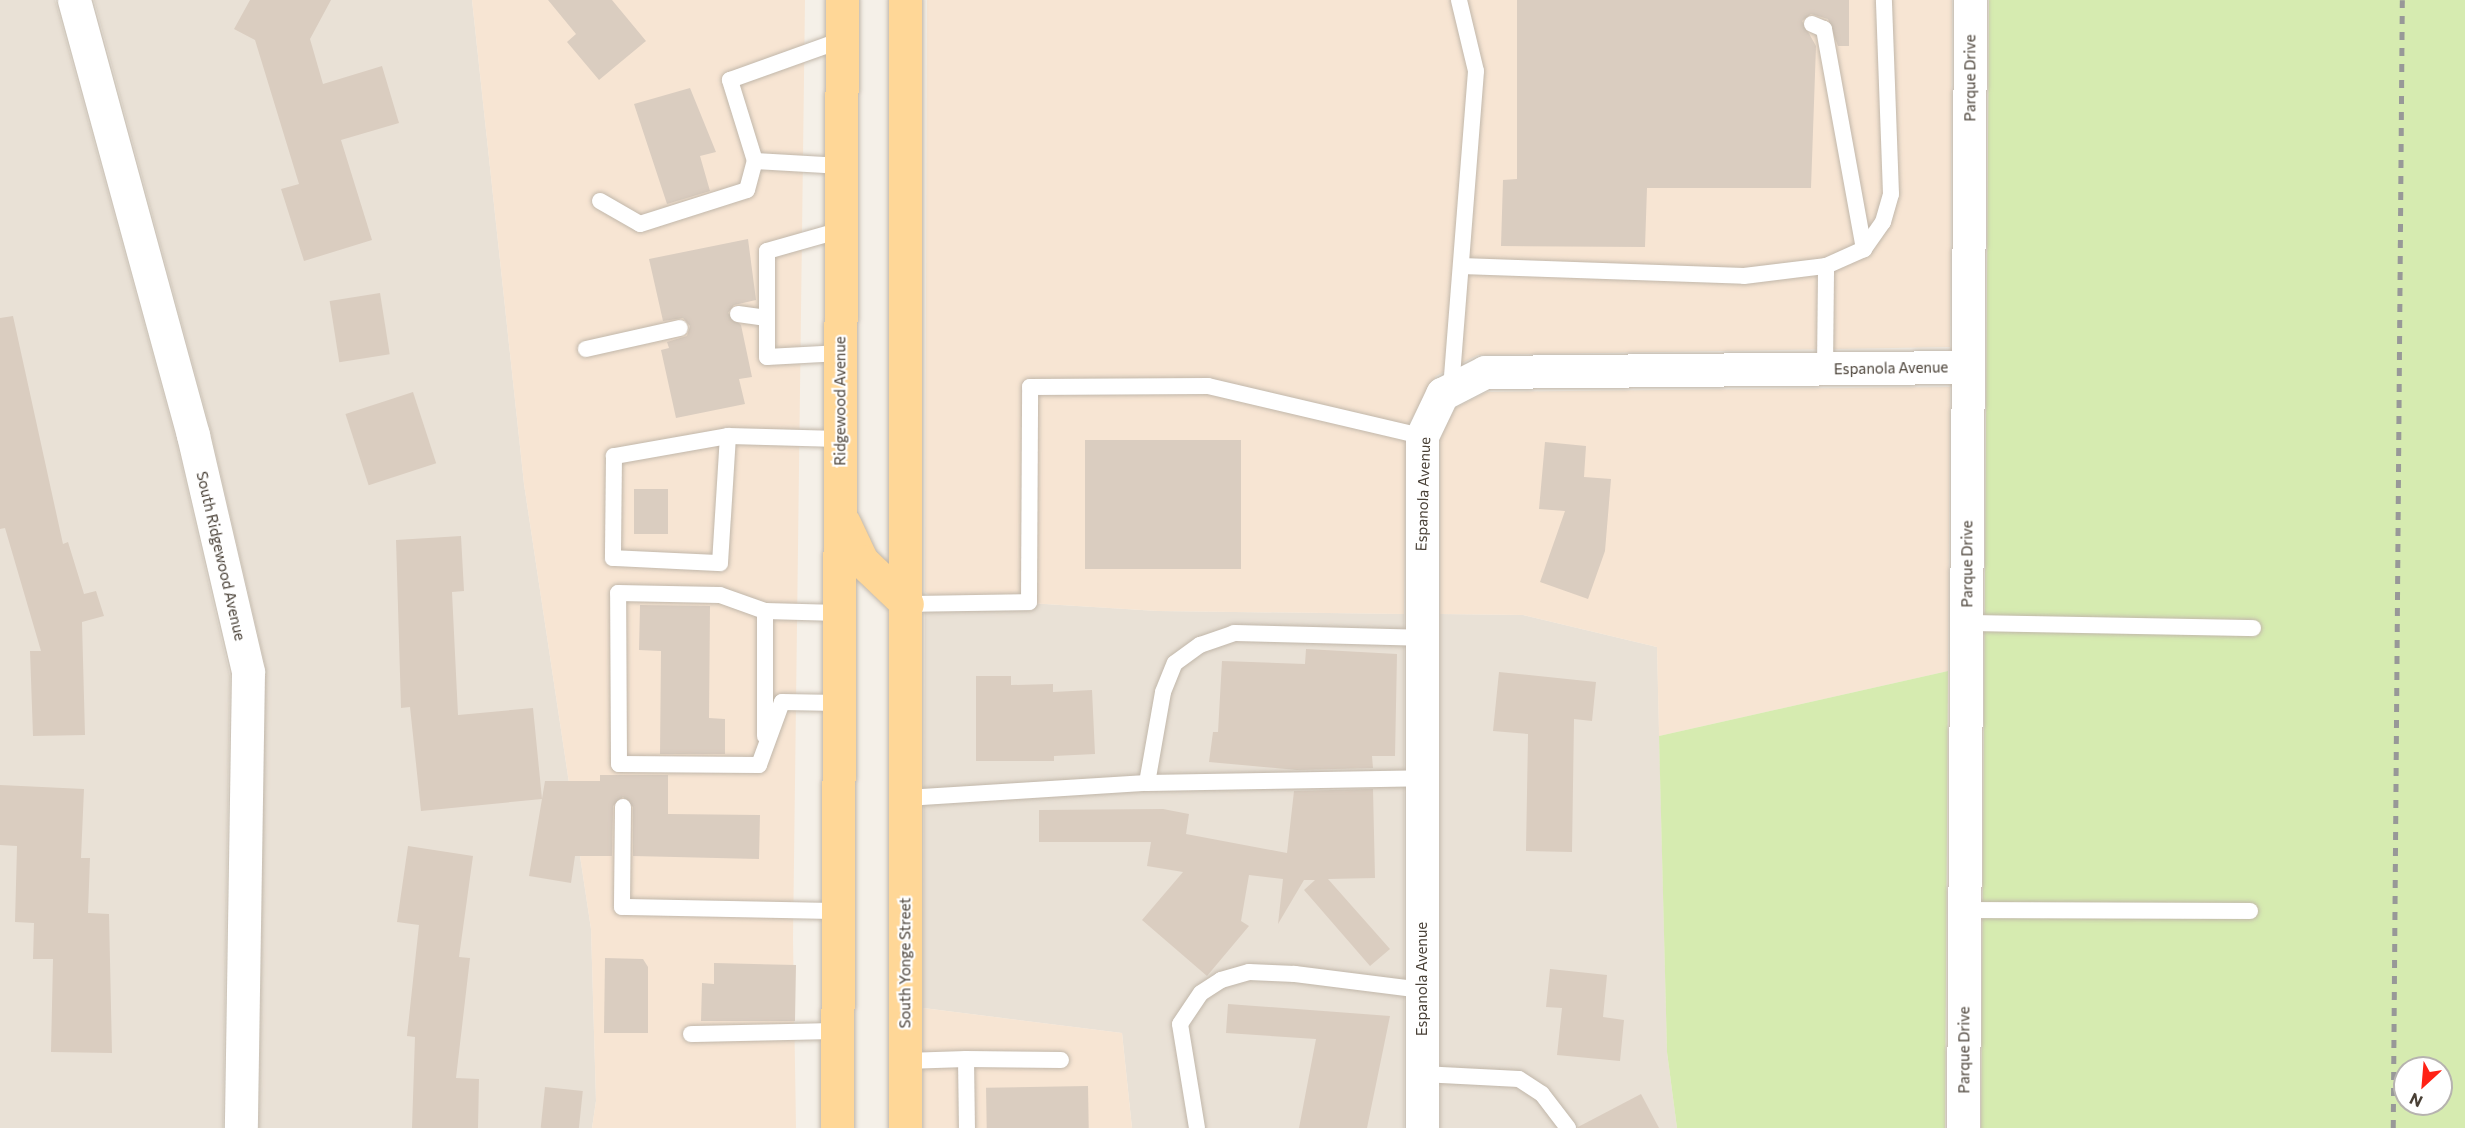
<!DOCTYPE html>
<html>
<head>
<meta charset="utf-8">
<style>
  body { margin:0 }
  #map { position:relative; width:2465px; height:1128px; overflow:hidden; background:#f5f0e8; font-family:Commissioner,sans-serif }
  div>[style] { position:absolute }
  .residential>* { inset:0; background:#e9e1d6 }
  .commercial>* { inset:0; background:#f7e5d3 }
  .green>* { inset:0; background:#d6ebb0 }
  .building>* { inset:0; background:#dacdc0; transform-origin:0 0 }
  .roads { filter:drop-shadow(0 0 2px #c1b7aa) drop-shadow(0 0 2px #c1b7aa) }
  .service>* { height:16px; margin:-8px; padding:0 8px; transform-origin:8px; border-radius:8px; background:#fff }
  .minor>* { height:33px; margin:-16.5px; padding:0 16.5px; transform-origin:16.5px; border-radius:16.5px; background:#fff }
  .tertiary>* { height:33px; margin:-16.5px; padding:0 16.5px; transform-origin:16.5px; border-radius:16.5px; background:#fff }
  .primary>* { height:33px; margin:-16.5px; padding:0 16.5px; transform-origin:16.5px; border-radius:16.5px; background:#ffd797 }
  .rail>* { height:4.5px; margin-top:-2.25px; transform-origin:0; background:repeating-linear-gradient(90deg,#989898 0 8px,transparent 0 16px) }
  span { translate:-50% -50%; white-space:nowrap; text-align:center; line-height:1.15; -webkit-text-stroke:4.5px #fff; paint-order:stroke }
  .street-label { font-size:15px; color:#494036 }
  .north { position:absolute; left:2393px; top:1056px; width:60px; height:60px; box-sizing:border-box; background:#fff; border:2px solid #b6b3af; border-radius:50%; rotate:206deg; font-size:16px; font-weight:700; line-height:24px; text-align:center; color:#494036 }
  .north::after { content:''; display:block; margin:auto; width:21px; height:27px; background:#ff2215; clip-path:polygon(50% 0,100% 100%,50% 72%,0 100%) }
</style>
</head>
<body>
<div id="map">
  <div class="residential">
    <div style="clip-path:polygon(0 0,55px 0,176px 441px,230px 676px,223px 1128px,0 1128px)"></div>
    <div style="clip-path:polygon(94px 0,472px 0,524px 484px,591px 929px,596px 1101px,592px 1128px,259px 1128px,265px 665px,210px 427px)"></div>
    <div style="clip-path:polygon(932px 597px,1158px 611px,1404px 614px,1404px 1128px,1132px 1128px,1122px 1033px,923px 1008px,925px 608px)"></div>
    <div style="clip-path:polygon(1440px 614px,1523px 615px,1657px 647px,1667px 1052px,1677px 1128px,1440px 1128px)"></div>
  </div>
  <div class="commercial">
    <div style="clip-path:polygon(472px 0,805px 0,793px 939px,796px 1128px,592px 1128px,596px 1101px,591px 929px,524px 484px)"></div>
    <div style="clip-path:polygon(927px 0,1952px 0,1950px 347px,1478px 355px,1436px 376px,1406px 429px,1404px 614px,1158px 611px,932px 597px,925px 592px)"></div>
    <div style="clip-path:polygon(1950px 387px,1948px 671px,1659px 736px,1657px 647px,1523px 615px,1440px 614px,1440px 439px,1455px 408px,1487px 392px)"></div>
    <div style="clip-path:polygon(923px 1008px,1122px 1033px,1132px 1128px,923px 1128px)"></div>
  </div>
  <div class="green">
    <div style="clip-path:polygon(evenodd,1989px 0,2465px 0,2465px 1128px,1981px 1128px,1989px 0,2405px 1068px,2441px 1068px,2441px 1104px,2405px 1104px,2405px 1068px)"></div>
    <div style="clip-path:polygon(1948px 671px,1945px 1128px,1677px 1128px,1667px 1052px,1659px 736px)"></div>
  </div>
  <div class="building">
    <div style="clip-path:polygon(250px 0,331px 0,310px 39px,323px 84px,382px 66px,399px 123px,341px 140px,372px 240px,304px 261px,281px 189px,299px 184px,255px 40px,234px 29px)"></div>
    <div style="clip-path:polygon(548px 0,612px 0,646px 41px,599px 80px,567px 42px,576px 34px)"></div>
    <div style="clip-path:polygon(1517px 0,1849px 0,1849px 46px,1838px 46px,1828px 19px,1811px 14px,1802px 21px,1816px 46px,1811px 188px,1647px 188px,1645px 247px,1501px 246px,1503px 180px,1517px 179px)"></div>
    <div style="clip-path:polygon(690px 88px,716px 152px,700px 156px,710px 191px,667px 204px,634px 104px)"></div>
    <div style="clip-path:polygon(748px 239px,756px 300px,734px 305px,728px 313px,741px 325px,752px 377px,739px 379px,745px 404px,676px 418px,661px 350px,669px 348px,667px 342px,687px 336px,690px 326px,683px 318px,663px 321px,649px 259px)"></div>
    <div style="left:380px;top:293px;width:62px;height:51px;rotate:81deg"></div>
    <div style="clip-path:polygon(13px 316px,63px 544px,68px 542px,84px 594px,96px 591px,104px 616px,82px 622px,85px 735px,33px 736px,30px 651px,41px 651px,5px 528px,0 529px,0 318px)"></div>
    <div style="left:413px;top:392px;width:75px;height:71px;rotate:72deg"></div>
    <div style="left:1085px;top:440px;width:156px;height:129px"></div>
    <div style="clip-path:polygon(1545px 442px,1586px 446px,1584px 477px,1611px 479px,1605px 551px,1588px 599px,1540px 582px,1565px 511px,1539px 509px)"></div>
    <div style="left:634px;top:489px;width:34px;height:45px"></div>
    <div style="clip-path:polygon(461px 536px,464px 591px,452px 592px,458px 715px,533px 708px,542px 799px,421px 811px,410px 707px,401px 708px,396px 540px)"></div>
    <div style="clip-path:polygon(640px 605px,710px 606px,709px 718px,725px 719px,725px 754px,660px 754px,661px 651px,639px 650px)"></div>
    <div style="clip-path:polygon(1306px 649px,1397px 654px,1395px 756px,1372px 756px,1373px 768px,1297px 770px,1209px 762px,1213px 732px,1218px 732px,1222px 661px,1305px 664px)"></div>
    <div style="clip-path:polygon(1499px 672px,1596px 682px,1592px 721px,1574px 719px,1572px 852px,1526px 851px,1528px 734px,1493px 731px)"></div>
    <div style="clip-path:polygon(976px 676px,1011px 676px,1011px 685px,1053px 684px,1053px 692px,1092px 690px,1095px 754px,1054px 756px,1054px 761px,976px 761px)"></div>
    <div style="clip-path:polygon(600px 775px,668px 775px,668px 814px,760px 815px,759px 859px,633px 856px,633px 807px,623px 797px,613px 806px,612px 856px,575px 856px,571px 883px,529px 876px,545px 781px,600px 781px)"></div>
    <div style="clip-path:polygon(0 785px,84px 789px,81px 858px,90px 858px,88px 913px,109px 914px,112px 1053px,51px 1052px,53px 959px,33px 959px,34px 923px,15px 922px,17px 846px,0 845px)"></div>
    <div style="clip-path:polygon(1373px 789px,1375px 878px,1328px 879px,1390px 949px,1370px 966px,1304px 890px,1315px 880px,1304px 880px,1278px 924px,1283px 879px,1249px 875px,1241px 921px,1249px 926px,1207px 976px,1142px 920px,1183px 872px,1147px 866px,1151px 842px,1039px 842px,1039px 810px,1163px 809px,1189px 814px,1186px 834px,1287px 853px,1294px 791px)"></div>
    <div style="clip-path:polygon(408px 846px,473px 856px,459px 957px,470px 958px,456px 1078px,479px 1079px,478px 1128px,412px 1128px,415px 1037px,407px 1036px,419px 925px,397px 922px)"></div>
    <div style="clip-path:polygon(605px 958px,643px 959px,648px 967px,648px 1033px,604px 1033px)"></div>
    <div style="clip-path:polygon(714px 963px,796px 965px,795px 1021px,701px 1021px,702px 983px,714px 984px)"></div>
    <div style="clip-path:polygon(1550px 969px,1607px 975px,1603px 1017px,1624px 1020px,1620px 1061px,1557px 1055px,1562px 1008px,1546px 1007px)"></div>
    <div style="clip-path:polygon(1228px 1004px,1390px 1016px,1367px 1128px,1299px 1128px,1316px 1039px,1226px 1033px)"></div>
    <div style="left:1088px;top:1086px;width:42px;height:102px;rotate:89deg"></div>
    <div style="left:545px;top:1087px;width:38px;height:41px;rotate:6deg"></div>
    <div style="clip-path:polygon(1641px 1094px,1659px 1128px,1578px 1128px,1578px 1127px)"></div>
  </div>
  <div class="roads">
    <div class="service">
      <div style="left:1812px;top:24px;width:13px;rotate:23deg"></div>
      <div style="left:1824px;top:29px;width:224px;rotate:79.7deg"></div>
      <div style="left:842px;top:166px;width:87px;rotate:-176.7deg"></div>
      <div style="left:755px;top:161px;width:85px;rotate:-107.2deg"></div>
      <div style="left:730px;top:80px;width:119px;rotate:-19.7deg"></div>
      <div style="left:600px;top:201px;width:46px;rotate:29.9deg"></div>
      <div style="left:640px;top:224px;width:112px;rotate:-17.6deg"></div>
      <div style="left:747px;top:190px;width:30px;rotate:-75deg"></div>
      <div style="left:1461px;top:266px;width:283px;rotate:2deg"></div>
      <div style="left:1744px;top:276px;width:83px;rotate:-7deg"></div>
      <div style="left:1826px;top:266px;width:42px;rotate:-24.1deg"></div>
      <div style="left:1864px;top:249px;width:33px;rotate:-55deg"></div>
      <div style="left:1883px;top:222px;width:29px;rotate:-74deg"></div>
      <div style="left:1891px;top:194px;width:194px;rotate:-92.1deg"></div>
      <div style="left:738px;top:314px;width:29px;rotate:8deg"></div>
      <div style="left:767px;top:318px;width:39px;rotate:90deg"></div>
      <div style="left:767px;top:357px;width:74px;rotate:-3.1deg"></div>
      <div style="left:767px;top:318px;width:67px;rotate:-90deg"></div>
      <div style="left:767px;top:251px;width:77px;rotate:-15.8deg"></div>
      <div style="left:586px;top:349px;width:96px;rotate:-12.6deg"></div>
      <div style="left:1825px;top:368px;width:102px;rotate:-89.4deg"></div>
      <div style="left:1451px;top:389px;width:319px;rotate:-85.5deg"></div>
      <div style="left:1476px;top:71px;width:73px;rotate:-103.5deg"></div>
      <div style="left:728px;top:436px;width:116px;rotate:170deg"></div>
      <div style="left:614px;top:456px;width:102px;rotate:90.6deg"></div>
      <div style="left:613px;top:558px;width:107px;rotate:2.7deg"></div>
      <div style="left:720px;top:563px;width:127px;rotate:-86.4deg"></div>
      <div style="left:728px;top:436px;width:112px;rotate:1.5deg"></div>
      <div style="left:907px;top:604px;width:122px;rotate:-0.9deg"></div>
      <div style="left:1029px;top:602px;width:215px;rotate:-89.7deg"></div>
      <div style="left:1030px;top:387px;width:178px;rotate:-0.3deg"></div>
      <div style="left:1208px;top:386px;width:220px;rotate:13.2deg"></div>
      <div style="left:1966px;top:623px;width:287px;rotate:1deg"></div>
      <div style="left:839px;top:703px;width:57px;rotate:-179deg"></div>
      <div style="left:782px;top:702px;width:67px;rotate:110.1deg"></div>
      <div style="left:759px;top:765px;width:140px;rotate:-179.6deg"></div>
      <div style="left:619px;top:764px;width:171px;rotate:-90.3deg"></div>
      <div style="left:618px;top:593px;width:102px;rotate:1.1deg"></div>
      <div style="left:720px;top:595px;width:48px;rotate:19.6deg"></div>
      <div style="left:765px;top:611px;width:74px;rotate:1.5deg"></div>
      <div style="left:765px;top:736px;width:125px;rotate:-90deg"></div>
      <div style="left:1147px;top:783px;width:92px;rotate:-80deg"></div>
      <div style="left:1163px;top:692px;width:31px;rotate:-68deg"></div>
      <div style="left:1175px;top:663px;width:31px;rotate:-36deg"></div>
      <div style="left:1200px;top:645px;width:36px;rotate:-19deg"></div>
      <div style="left:1234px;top:633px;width:187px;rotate:1.5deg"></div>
      <div style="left:906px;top:798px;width:241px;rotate:-3.6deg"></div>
      <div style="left:1147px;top:783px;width:275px;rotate:-1deg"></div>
      <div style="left:623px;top:807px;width:100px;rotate:90.6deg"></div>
      <div style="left:622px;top:907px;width:216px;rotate:1.1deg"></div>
      <div style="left:1965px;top:910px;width:285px;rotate:0.2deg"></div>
      <div style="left:691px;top:1034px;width:147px;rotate:-1.2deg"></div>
      <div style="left:966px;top:1059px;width:95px;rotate:0.6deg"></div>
      <div style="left:905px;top:1061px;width:61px;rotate:-1.9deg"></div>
      <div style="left:966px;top:1059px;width:69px;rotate:89.2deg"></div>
      <div style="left:1422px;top:1074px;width:97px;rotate:3deg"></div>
      <div style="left:1519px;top:1079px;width:27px;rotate:33deg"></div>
      <div style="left:1542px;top:1094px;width:43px;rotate:52.6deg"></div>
      <div style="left:1197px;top:1128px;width:105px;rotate:-99.3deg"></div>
      <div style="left:1180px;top:1024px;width:37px;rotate:-56deg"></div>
      <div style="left:1201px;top:993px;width:24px;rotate:-33deg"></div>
      <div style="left:1221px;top:980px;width:29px;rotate:-16deg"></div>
      <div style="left:1249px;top:972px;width:46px;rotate:2.5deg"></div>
      <div style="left:1295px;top:974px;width:128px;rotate:7.2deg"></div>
    </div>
    <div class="minor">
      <div style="left:1422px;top:1128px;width:692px;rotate:-90deg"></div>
      <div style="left:1422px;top:436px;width:47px;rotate:-64.5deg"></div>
      <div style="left:1442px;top:394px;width:48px;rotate:-27.1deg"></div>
      <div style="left:1485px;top:372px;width:483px;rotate:-0.6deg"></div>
      <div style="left:1963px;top:1128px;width:1128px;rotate:-89.64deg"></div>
    </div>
    <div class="tertiary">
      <div style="left:74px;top:0;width:451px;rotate:74.7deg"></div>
      <div style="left:193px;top:435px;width:243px;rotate:76.9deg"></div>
      <div style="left:248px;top:672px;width:456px;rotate:90.9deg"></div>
    </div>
    <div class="primary">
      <div style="left:844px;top:523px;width:42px;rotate:64.7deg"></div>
      <div style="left:862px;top:561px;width:62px;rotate:43.7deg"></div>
      <div style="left:837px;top:1128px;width:1128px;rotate:-89.75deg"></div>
      <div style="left:905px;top:1128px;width:1128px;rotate:-90deg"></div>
    </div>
  </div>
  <div class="rail">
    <div style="left:2393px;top:1128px;width:1128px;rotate:-89.54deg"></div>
  </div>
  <div class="street-label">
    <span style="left:1970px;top:78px;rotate:-90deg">Parque Drive</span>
    <span style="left:1891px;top:368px;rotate:-1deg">Espanola Avenue</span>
    <span style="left:840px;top:401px;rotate:-90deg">Ridgewood Avenue</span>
    <span style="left:1423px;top:494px;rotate:-88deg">Espanola Avenue</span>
    <span style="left:221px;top:556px;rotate:77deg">South Ridgewood Avenue</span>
    <span style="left:1967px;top:564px;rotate:-90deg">Parque Drive</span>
    <span style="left:905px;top:963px;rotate:-90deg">South Yonge Street</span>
    <span style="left:1422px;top:979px;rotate:-90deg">Espanola Avenue</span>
    <span style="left:1964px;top:1050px;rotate:-90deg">Parque Drive</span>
  </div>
  <div class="north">N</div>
</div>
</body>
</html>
